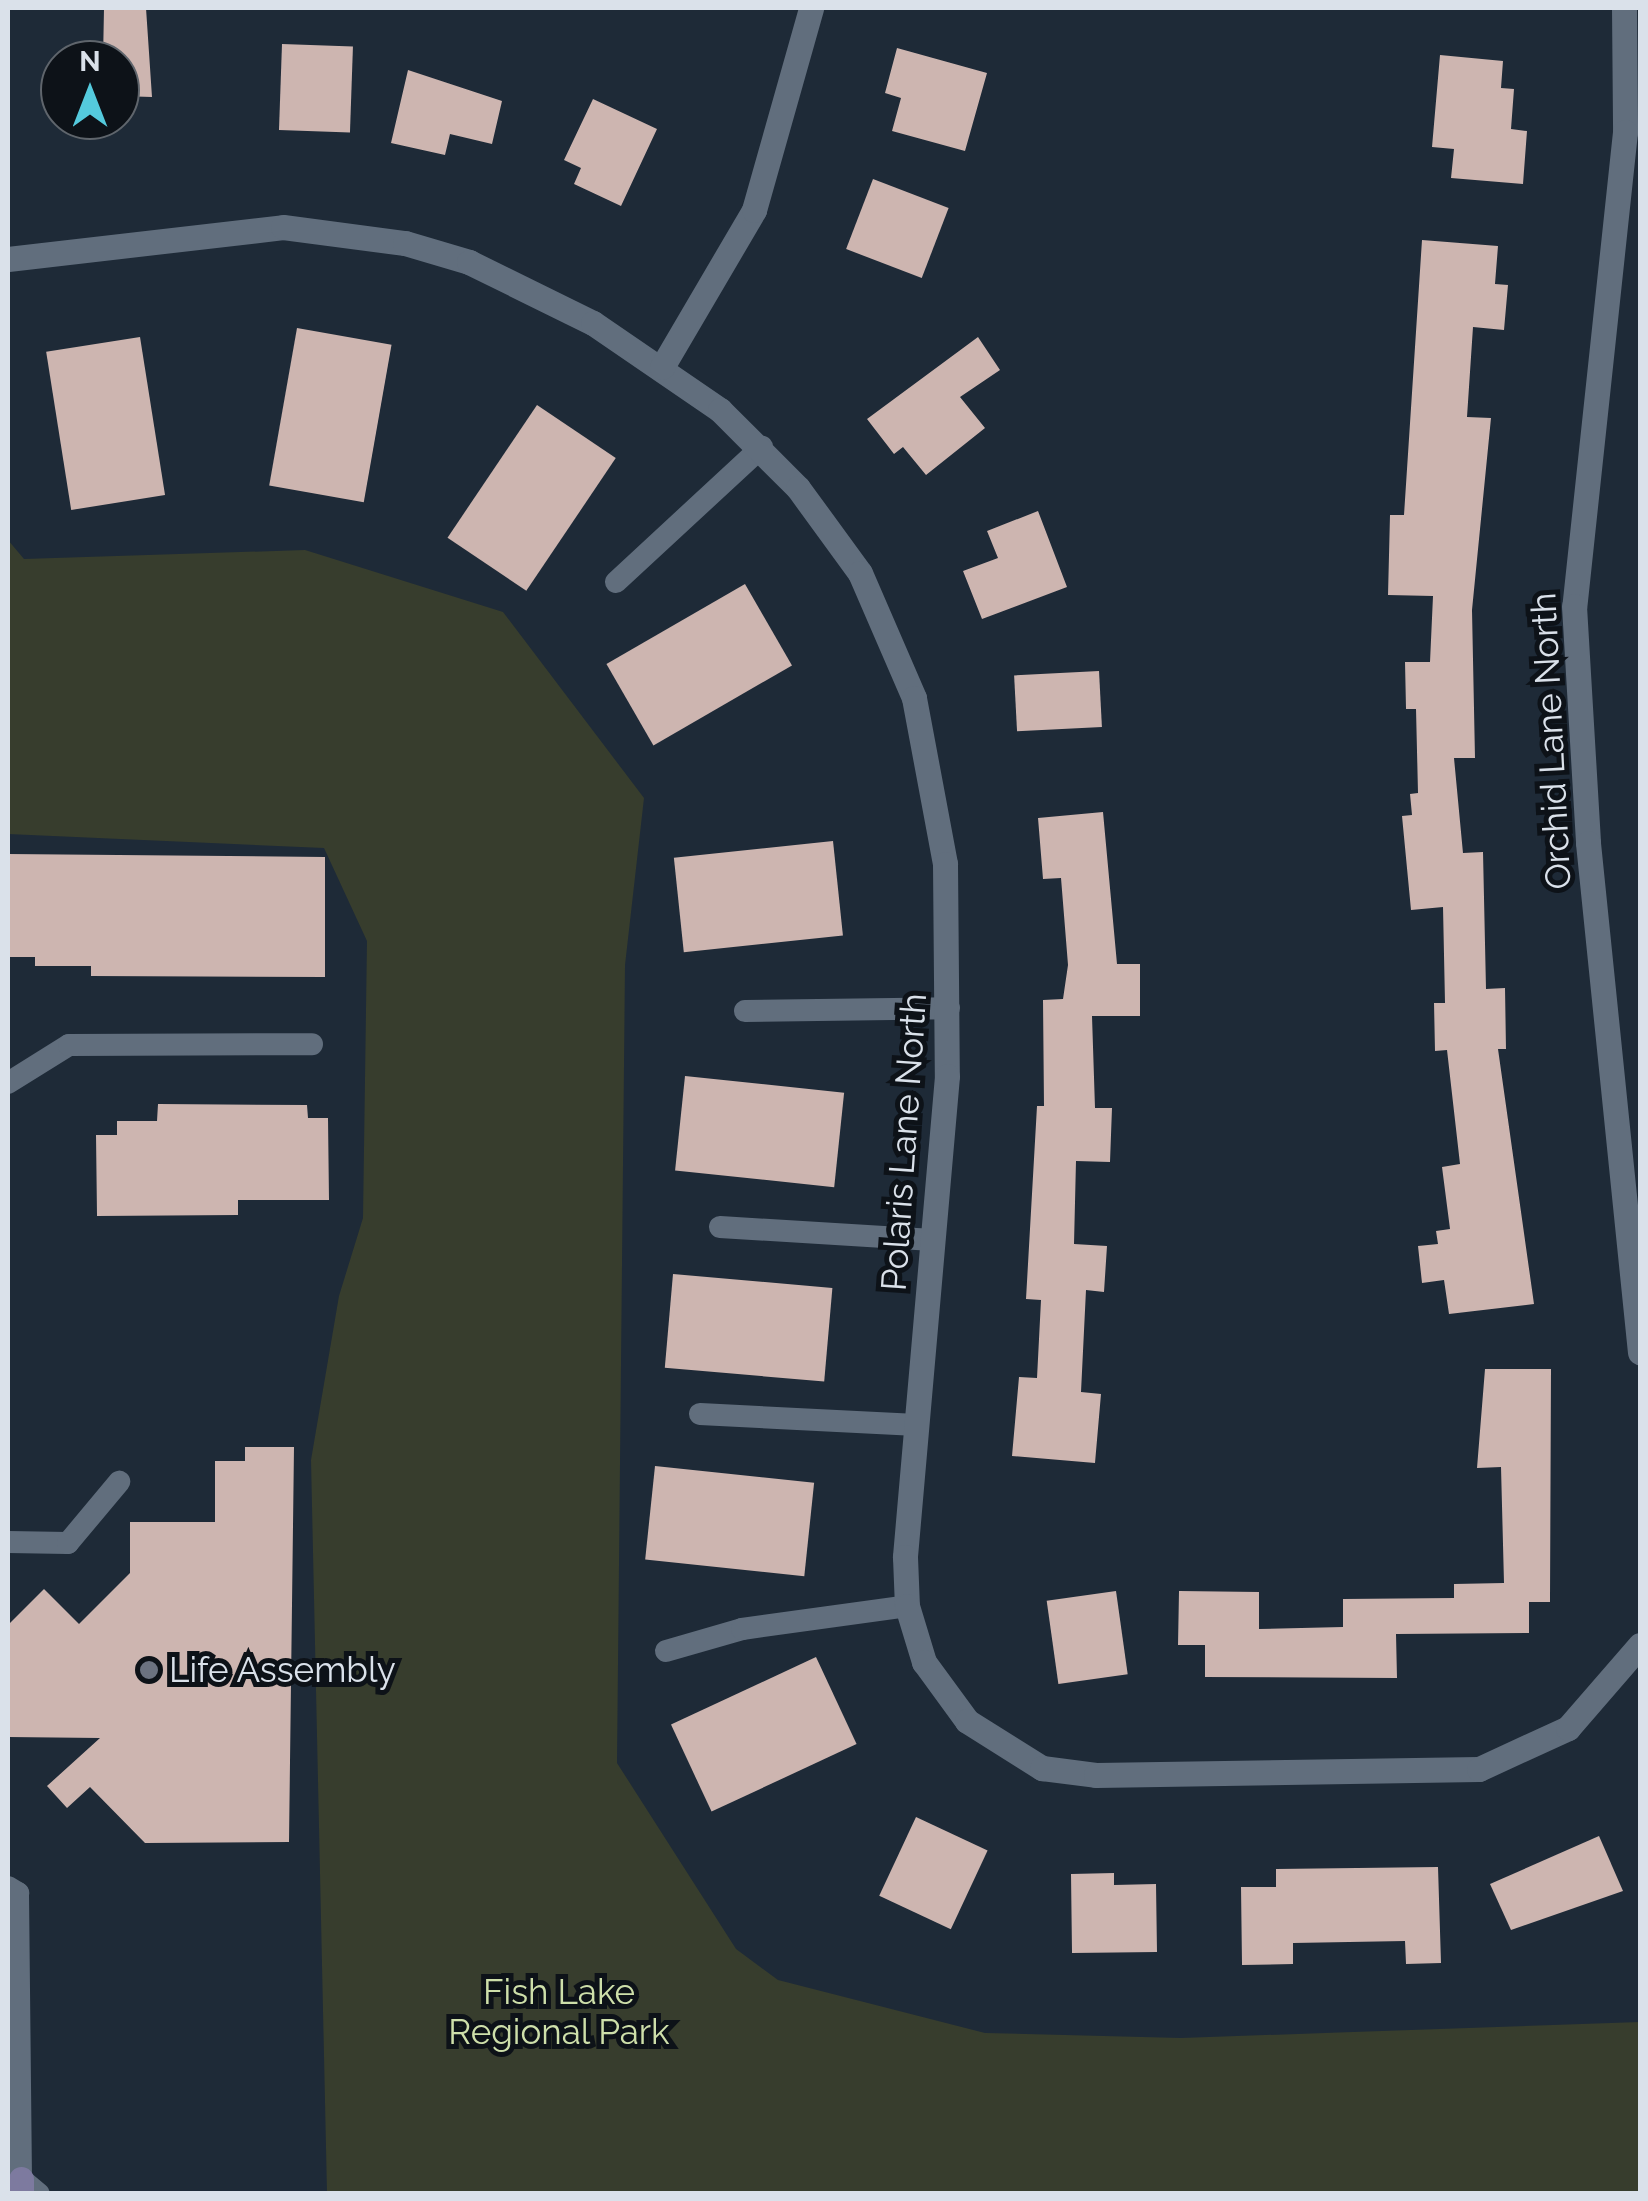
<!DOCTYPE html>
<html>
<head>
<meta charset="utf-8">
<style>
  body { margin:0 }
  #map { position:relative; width:1648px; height:2201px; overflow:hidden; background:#1e2a37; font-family:Raleway,sans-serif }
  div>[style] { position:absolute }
  .green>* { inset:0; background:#373d2d }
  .building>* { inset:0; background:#cdb5b0; transform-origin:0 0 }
  .service>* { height:22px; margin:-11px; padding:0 11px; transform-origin:11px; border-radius:11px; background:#616e7d }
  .minor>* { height:25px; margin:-12.5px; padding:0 12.5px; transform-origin:12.5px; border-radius:12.5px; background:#616e7d }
  .secondary>* { height:25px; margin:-12.5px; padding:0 12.5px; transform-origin:12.5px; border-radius:12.5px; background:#7d7a9f }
  .dots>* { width:28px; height:28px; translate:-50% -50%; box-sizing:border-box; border:5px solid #0d1218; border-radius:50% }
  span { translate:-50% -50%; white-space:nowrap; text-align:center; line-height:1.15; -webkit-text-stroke:10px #0d1218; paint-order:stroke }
  .street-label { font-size:35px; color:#dae1ea }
  .poi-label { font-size:35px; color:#dae1ea }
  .left { translate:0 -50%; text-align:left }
  .park-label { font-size:35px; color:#cedfaa }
  .frame { position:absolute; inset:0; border:10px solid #dae1ea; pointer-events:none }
  .north { position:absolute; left:40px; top:40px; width:100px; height:100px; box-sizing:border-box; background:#0d1218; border:2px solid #5f656c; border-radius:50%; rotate:0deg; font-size:28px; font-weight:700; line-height:40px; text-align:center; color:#dae1ea }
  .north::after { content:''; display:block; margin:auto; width:35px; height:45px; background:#54cadd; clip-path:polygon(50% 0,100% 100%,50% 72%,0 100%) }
</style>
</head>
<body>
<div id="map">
  <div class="green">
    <div style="clip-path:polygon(8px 540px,24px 559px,305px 550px,503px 612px,644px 798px,625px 965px,617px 1763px,736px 1949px,778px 1980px,985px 2033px,1181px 2038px,1640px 2022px,1640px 2193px,327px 2193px,311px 1460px,339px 1296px,363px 1218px,367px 941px,324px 848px,8px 834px)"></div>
  </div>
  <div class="building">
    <div style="clip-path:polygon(104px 8px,146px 8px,152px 97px,120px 96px,120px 60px,103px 60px)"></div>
    <div style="left:282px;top:44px;width:71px;height:86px;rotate:2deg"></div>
    <div style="clip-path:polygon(897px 48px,987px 73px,965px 151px,892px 131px,901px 98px,885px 93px)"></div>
    <div style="clip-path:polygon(1440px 55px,1503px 61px,1501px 88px,1514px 89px,1511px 129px,1527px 131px,1523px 184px,1451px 178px,1454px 149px,1432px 147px)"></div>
    <div style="clip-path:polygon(408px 70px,502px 101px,492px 144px,450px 134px,445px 155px,391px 143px)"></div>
    <div style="clip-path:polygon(593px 99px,657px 129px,621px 206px,574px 184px,581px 168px,564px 160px)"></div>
    <div style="left:873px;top:179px;width:81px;height:75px;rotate:21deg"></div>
    <div style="clip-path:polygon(1422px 240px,1498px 246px,1495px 284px,1508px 285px,1504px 330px,1473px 327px,1467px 417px,1491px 418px,1472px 610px,1475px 758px,1454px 758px,1463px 853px,1483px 852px,1486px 989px,1505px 988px,1506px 1049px,1498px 1049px,1534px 1304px,1449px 1314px,1444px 1280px,1422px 1283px,1418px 1246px,1438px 1244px,1436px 1231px,1450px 1229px,1442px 1167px,1460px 1164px,1447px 1050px,1435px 1051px,1434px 1003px,1445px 1003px,1443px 907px,1411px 910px,1402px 816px,1412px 815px,1410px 794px,1418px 793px,1416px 709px,1406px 709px,1405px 662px,1430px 662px,1433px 596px,1388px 595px,1390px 515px,1404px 515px)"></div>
    <div style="left:297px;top:328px;width:96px;height:160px;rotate:10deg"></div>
    <div style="left:140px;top:337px;width:160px;height:95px;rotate:81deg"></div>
    <div style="clip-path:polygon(978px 337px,1000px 370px,960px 397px,985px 428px,926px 475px,903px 447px,894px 454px,867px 419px)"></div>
    <div style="left:537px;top:405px;width:95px;height:160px;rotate:34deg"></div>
    <div style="clip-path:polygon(1038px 511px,1067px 587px,982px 619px,963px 571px,998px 558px,987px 531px)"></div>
    <div style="left:745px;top:584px;width:94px;height:160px;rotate:60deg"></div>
    <div style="left:1099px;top:671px;width:56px;height:85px;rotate:87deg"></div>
    <div style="clip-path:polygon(1103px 812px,1117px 964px,1140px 964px,1140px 1016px,1092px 1016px,1095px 1108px,1112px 1108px,1110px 1162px,1076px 1161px,1074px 1244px,1107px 1246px,1104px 1292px,1086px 1290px,1081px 1392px,1101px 1394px,1095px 1463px,1012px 1456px,1019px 1377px,1037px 1378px,1041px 1300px,1026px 1299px,1037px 1106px,1044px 1106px,1043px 1000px,1063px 999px,1068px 965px,1061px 878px,1043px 879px,1038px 818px)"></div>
    <div style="left:833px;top:841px;width:95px;height:160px;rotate:84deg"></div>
    <div style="clip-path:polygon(8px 854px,325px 857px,325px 977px,91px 976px,91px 966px,35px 966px,35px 957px,8px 957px)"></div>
    <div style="left:685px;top:1076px;width:160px;height:95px;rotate:6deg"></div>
    <div style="clip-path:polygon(158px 1104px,307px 1105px,308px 1118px,328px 1118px,329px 1200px,238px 1200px,238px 1215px,97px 1216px,96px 1135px,117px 1135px,117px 1121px,157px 1121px)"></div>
    <div style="left:673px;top:1274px;width:160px;height:94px;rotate:5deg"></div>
    <div style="clip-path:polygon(1485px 1369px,1551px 1369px,1550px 1602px,1529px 1602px,1529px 1633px,1396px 1634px,1397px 1678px,1205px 1677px,1205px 1645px,1178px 1645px,1179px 1591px,1259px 1592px,1259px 1629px,1343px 1627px,1343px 1599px,1454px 1598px,1454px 1584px,1504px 1583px,1501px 1467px,1477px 1468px)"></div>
    <div style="clip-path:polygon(245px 1447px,294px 1447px,289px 1842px,145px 1843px,90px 1787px,67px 1808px,47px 1786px,100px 1738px,8px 1737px,8px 1625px,44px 1589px,79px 1624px,130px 1573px,130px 1522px,215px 1522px,215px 1461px,245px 1461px)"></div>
    <div style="left:655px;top:1466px;width:160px;height:94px;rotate:6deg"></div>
    <div style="left:1116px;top:1591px;width:84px;height:70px;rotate:82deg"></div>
    <div style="left:816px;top:1657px;width:96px;height:160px;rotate:65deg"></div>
    <div style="left:916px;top:1817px;width:79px;height:87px;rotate:25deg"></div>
    <div style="clip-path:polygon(1599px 1836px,1623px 1891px,1511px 1930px,1490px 1884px)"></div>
    <div style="clip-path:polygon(1438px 1867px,1441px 1963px,1406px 1964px,1405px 1941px,1293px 1943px,1293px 1964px,1242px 1965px,1241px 1887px,1276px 1887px,1276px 1869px)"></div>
    <div style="clip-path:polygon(1114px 1873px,1114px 1885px,1156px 1884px,1157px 1952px,1072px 1953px,1071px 1874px)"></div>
  </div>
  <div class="service">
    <div style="left:616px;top:582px;width:199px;rotate:-42.8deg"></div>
    <div style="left:745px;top:1011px;width:204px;rotate:-0.8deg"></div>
    <div style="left:8px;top:1083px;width:72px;rotate:-31.9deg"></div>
    <div style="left:69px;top:1045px;width:243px;rotate:-0.2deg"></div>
    <div style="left:720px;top:1227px;width:213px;rotate:3.5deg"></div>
    <div style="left:700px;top:1414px;width:217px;rotate:2.9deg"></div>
    <div style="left:8px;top:1542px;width:60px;rotate:1deg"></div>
    <div style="left:68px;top:1543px;width:80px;rotate:-50.1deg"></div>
    <div style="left:666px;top:1651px;width:79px;rotate:-16.1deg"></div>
    <div style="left:742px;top:1629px;width:167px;rotate:-7.9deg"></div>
    <div style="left:8px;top:1887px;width:12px;rotate:31deg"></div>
    <div style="left:18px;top:1893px;width:286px;rotate:89.4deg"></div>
    <div style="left:21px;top:2179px;width:23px;rotate:40deg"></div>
  </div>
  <div class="minor">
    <div style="left:1624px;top:8px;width:124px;rotate:89.5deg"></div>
    <div style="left:1625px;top:132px;width:477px;rotate:96.1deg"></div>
    <div style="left:1574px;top:606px;width:237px;rotate:86.6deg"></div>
    <div style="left:1588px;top:843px;width:512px;rotate:84.17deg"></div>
    <div style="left:8px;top:259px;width:277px;rotate:-6.6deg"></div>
    <div style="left:283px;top:227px;width:123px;rotate:7.5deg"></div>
    <div style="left:405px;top:243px;width:67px;rotate:16.5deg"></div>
    <div style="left:469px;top:262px;width:138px;rotate:26.2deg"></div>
    <div style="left:593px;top:323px;width:154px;rotate:34.4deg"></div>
    <div style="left:720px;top:410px;width:110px;rotate:45deg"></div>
    <div style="left:798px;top:488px;width:105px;rotate:53.9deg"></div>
    <div style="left:860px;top:573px;width:136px;rotate:66.6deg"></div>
    <div style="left:914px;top:698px;width:169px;rotate:79.4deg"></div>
    <div style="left:945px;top:864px;width:212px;rotate:89.5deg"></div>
    <div style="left:947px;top:1076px;width:483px;rotate:95deg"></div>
    <div style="left:905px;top:1557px;width:49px;rotate:87.7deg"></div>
    <div style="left:907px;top:1606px;width:59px;rotate:73.1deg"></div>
    <div style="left:924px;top:1662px;width:73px;rotate:53.9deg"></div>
    <div style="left:967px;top:1721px;width:89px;rotate:32.1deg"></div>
    <div style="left:1042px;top:1768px;width:54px;rotate:7.4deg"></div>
    <div style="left:1096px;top:1775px;width:383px;rotate:-0.9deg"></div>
    <div style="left:1479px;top:1769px;width:98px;rotate:-24.7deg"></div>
    <div style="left:1568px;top:1728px;width:110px;rotate:-49.1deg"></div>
    <div style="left:662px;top:367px;width:182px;rotate:-59.6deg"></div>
    <div style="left:754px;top:210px;width:210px;rotate:-74.2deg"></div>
  </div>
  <div class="secondary">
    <div style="left:21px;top:2194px;width:15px;rotate:-90deg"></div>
  </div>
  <div class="dots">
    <div style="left:149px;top:1670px;background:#6b7280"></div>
  </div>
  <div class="street-label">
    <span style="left:1551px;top:741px;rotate:-93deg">Orchid Lane North</span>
    <span style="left:904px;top:1142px;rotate:-86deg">Polaris Lane North</span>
  </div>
  <div class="poi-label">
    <span class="left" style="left:169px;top:1670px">Life Assembly</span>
  </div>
  <div class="park-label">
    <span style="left:559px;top:2012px">Fish Lake<br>Regional Park</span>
  </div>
  <div class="frame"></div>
  <div class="north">N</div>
</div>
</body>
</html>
